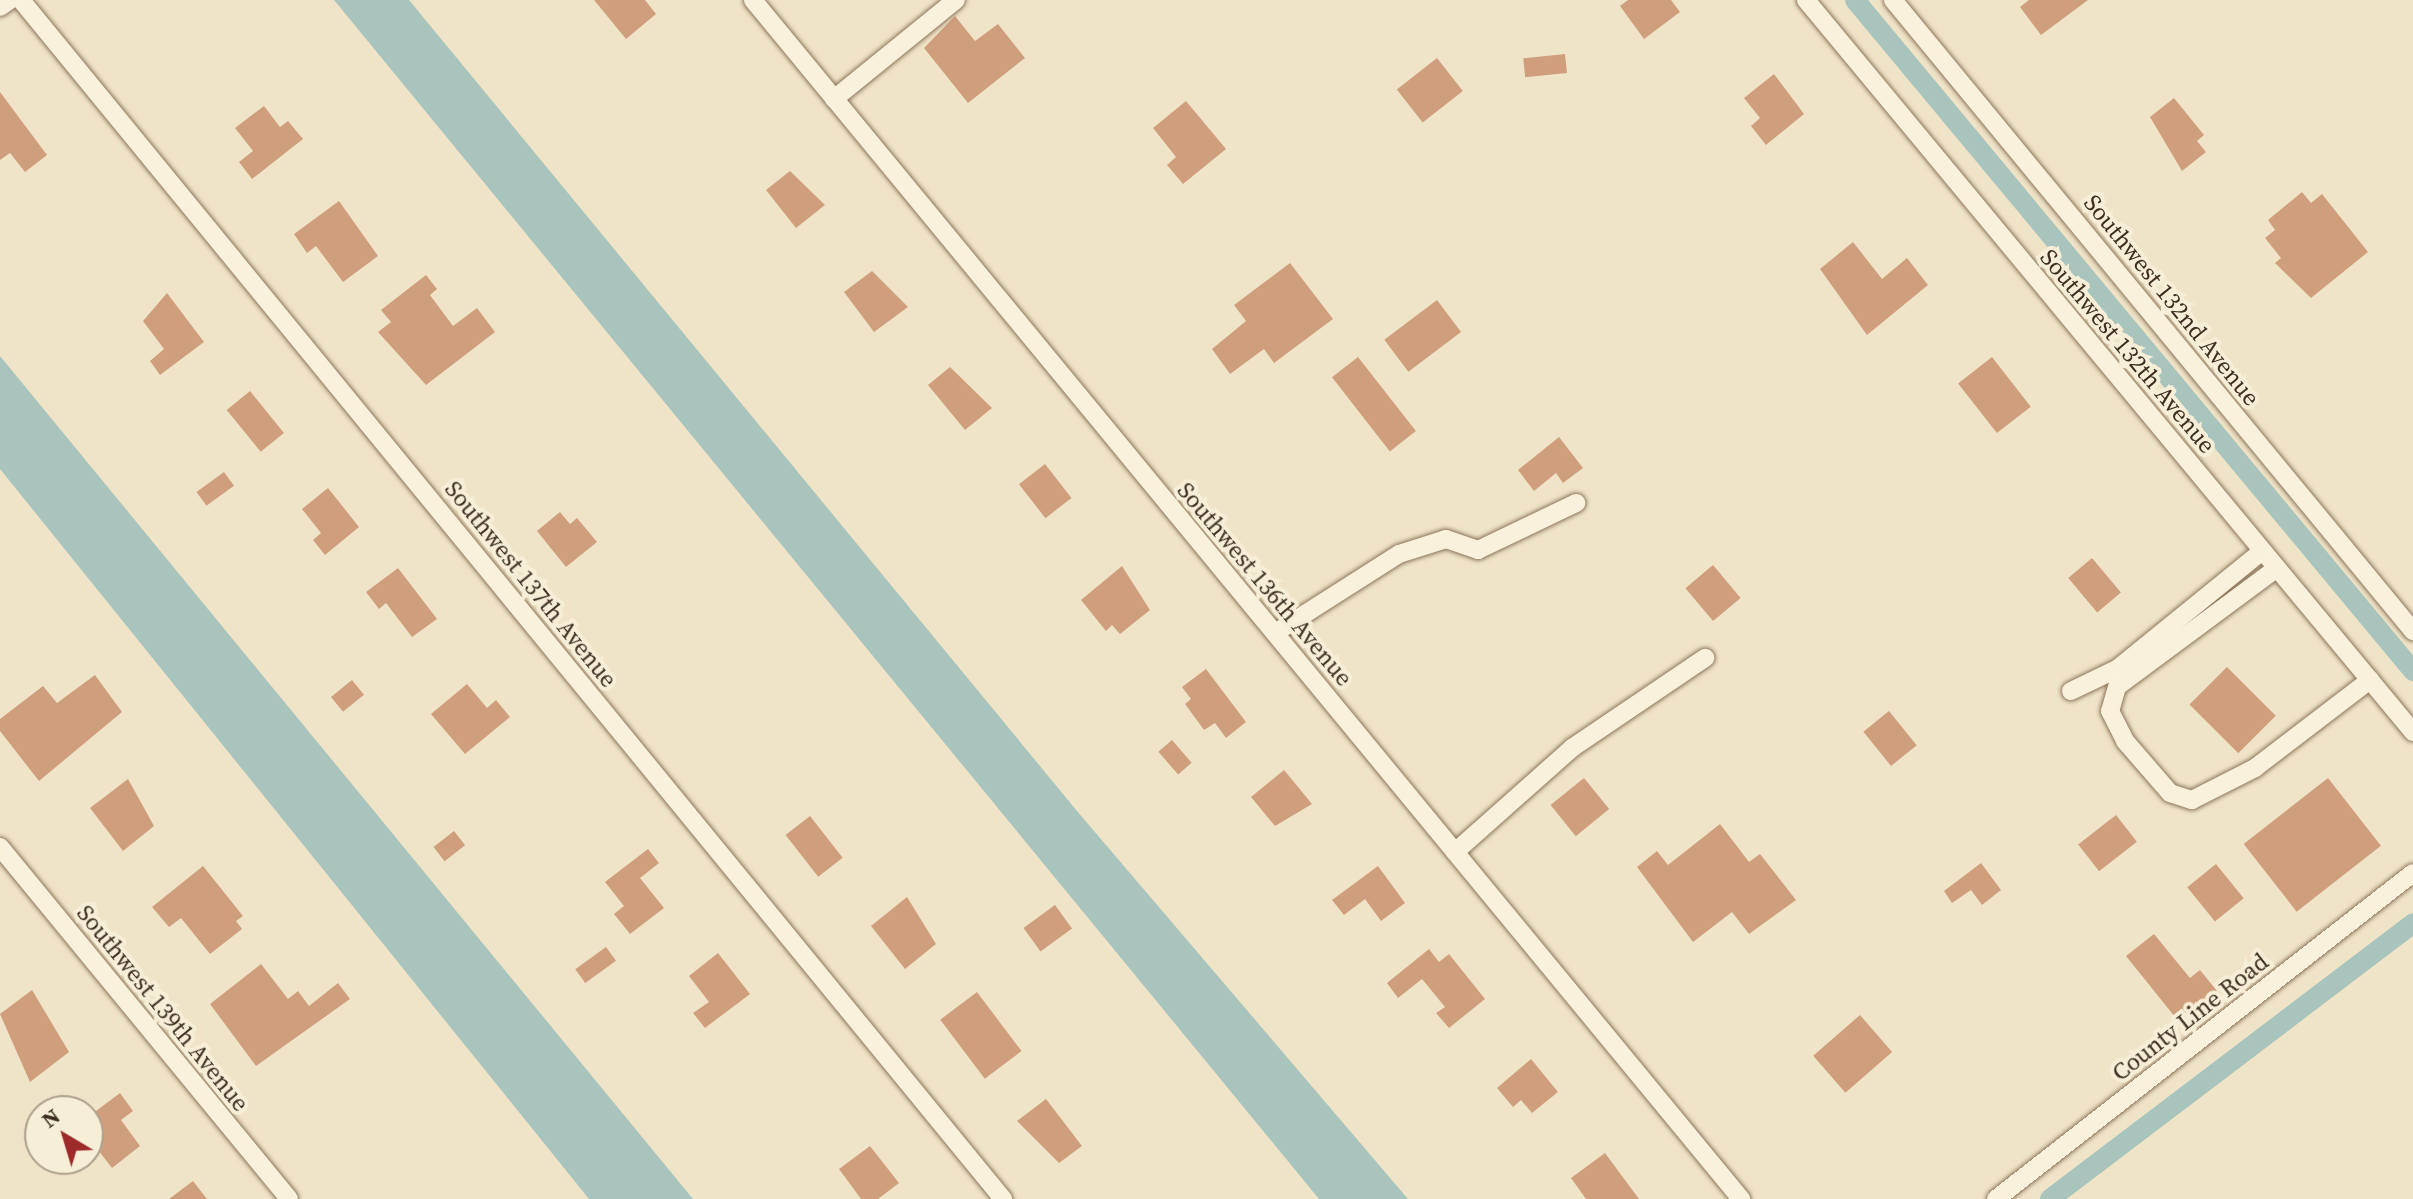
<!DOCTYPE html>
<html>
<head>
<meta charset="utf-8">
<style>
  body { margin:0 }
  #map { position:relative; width:2413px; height:1199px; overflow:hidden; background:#f0e4c8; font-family:"Source Serif 4",serif }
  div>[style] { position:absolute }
  .water>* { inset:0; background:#a9c4bc }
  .canal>* { height:20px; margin:-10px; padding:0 10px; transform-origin:10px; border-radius:10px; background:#a9c4bc }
  .building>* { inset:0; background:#cf9f7d; transform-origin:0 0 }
  .roads { filter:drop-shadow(0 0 2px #8d765c) drop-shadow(0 0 2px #8d765c) }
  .minor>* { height:18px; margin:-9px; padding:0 9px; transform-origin:9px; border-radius:9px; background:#faf1dc }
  span { translate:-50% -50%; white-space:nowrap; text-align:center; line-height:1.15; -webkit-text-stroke:8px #f7eed8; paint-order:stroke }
  .street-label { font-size:24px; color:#3d2e20 }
  .north { position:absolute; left:24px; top:1095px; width:80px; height:80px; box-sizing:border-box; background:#f7eed8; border:2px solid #ada18e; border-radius:50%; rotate:322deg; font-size:22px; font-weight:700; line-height:32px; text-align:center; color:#3d2e20 }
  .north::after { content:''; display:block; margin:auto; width:28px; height:36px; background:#9e2a2b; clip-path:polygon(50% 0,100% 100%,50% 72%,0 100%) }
</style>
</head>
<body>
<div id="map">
  <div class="water">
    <div style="clip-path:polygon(334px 0,409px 0,1077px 811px,1408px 1199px,1319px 1199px)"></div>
    <div style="clip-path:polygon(0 356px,693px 1199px,589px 1199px,0 469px)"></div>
  </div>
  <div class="canal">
    <div style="left:1855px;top:0;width:873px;rotate:50.25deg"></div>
    <div style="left:2050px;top:1199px;width:456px;rotate:-37.2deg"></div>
  </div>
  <div class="building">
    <div style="clip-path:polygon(594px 0,645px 0,656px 14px,626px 39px)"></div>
    <div style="clip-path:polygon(1628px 0,1671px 0,1680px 12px,1644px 39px,1620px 6px)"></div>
    <div style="clip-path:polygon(2029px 0,2088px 0,2041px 35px,2020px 7px)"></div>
    <div style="clip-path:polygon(955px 16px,975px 41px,998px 24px,1025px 58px,968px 103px,924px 48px)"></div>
    <div style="left:1565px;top:54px;width:19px;height:42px;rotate:84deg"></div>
    <div style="left:1437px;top:58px;width:42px;height:51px;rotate:52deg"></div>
    <div style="clip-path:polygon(1774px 74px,1804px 114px,1766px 145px,1751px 126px,1760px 118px,1744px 98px)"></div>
    <div style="clip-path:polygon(0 92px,47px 155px,25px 172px,10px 153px,0 160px)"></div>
    <div style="clip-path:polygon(2174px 98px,2204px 135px,2197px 141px,2206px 152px,2182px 171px,2150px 117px)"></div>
    <div style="clip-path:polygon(1186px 101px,1226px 149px,1183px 184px,1167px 165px,1176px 157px,1153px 128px)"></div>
    <div style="clip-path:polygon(264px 106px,280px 127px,288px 121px,303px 139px,252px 179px,239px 162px,253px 151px,235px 128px)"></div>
    <div style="clip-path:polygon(790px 171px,825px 205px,796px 228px,766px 190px)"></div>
    <div style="clip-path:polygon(2302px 192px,2311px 203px,2322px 194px,2368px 252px,2311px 298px,2275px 263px,2281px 258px,2265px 238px,2275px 230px,2268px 220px)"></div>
    <div style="clip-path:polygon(339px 201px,378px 256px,343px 282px,316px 246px,307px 253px,294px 234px)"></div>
    <div style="clip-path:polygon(1853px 242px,1882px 279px,1907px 258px,1928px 285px,1867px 335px,1820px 269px)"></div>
    <div style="clip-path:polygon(1290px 263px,1333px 319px,1274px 363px,1264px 349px,1230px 374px,1212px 349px,1246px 321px,1234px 305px)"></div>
    <div style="clip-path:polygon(872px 271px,908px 307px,874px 332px,844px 292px)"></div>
    <div style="clip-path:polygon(426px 275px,437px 289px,430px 295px,453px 326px,477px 308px,495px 332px,426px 385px,378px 332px,391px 322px,381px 310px)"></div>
    <div style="clip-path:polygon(167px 293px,204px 342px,160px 375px,150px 361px,164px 349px,143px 321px)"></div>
    <div style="left:1437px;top:300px;width:40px;height:66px;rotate:53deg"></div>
    <div style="left:1358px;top:357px;width:94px;height:33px;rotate:52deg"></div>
    <div style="left:1992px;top:357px;width:63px;height:43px;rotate:52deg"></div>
    <div style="clip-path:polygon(950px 367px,992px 408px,965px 430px,928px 385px)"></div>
    <div style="left:250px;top:391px;width:54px;height:30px;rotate:51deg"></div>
    <div style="clip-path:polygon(1559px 437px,1583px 468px,1563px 483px,1556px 473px,1534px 491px,1518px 470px)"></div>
    <div style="left:1045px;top:464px;width:43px;height:33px;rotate:52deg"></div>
    <div style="left:224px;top:472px;width:17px;height:34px;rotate:54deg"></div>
    <div style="clip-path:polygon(328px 488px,359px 527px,325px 555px,313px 540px,321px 533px,302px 509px)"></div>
    <div style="clip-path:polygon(560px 512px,570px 524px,577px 518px,597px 542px,566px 567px,537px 531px)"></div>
    <div style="left:2092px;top:558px;width:45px;height:31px;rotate:50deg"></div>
    <div style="left:1713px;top:565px;width:43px;height:36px;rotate:50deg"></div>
    <div style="clip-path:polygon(1122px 566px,1150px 610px,1120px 634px,1112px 625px,1106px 631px,1081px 600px)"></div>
    <div style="clip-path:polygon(398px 568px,437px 619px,412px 637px,386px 603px,379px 609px,366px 592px)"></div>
    <div style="left:2227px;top:667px;width:69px;height:53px;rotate:45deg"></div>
    <div style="clip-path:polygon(1206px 669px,1246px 722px,1226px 738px,1215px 723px,1204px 730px,1185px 704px,1191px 699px,1182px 687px)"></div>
    <div style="clip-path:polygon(95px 675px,122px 712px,39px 781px,0 731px,0 719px,43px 686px,57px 703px)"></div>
    <div style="left:352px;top:680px;width:19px;height:27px;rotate:51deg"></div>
    <div style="clip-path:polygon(467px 684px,487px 708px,496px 700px,510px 717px,465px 754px,431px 714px)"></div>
    <div style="left:1889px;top:711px;width:44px;height:33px;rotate:51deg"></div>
    <div style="left:1172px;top:740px;width:30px;height:18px;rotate:49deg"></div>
    <div style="clip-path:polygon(1284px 770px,1312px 804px,1275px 826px,1251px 797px)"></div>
    <div style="left:1584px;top:778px;width:40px;height:43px;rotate:51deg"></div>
    <div style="left:2328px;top:778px;width:86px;height:107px;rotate:52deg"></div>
    <div style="clip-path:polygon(128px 779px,154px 826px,123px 851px,90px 808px)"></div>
    <div style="left:2116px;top:815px;width:34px;height:48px;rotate:52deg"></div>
    <div style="left:810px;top:816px;width:53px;height:31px;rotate:52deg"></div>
    <div style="clip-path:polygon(1720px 824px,1749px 862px,1760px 854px,1796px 900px,1749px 934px,1732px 912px,1693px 942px,1637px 867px,1657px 851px,1668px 865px)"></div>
    <div style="left:454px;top:831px;width:18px;height:26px;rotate:52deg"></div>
    <div style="clip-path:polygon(648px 849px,659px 863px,640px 878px,664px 908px,630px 934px,614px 914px,624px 906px,605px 882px)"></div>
    <div style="clip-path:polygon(1981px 863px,2001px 890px,1982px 905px,1971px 890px,1952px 903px,1944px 891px)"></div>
    <div style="left:2216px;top:864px;width:44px;height:37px;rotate:51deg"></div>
    <div style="clip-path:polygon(203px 866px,243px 916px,236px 921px,242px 929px,210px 954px,181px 918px,169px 927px,152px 907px)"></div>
    <div style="clip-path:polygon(1378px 866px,1405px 903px,1381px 921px,1365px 899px,1344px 915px,1332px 900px)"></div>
    <div style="clip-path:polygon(907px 897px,936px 944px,905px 969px,871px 926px)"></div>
    <div style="left:1055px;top:905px;width:29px;height:39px;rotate:54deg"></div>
    <div style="clip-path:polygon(2154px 934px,2190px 978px,2200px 970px,2217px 991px,2179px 1022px,2126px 956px)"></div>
    <div style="left:606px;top:947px;width:17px;height:38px;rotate:54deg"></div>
    <div style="clip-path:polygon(1429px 949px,1439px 962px,1449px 954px,1485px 999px,1449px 1028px,1436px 1013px,1445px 1007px,1422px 979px,1398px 998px,1387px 983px)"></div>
    <div style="clip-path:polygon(718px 953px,750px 994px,705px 1028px,693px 1013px,709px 1002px,689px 976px)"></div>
    <div style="clip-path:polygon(261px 964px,288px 999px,298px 991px,309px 1006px,338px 983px,350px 999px,256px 1066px,210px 1004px)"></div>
    <div style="clip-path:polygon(32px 990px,69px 1052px,30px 1082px,0 1014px)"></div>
    <div style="left:977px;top:992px;width:74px;height:46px;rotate:53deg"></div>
    <div style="left:1860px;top:1015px;width:49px;height:62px;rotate:49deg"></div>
    <div style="clip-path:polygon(1531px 1059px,1558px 1092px,1532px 1113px,1521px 1100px,1513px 1107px,1497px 1088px)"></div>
    <div style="clip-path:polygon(120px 1093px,133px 1111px,121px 1120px,140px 1146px,112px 1168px,88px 1137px,88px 1117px)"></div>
    <div style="clip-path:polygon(1046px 1099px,1082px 1146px,1059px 1163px,1017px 1121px)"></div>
    <div style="clip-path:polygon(870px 1146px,899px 1183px,878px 1199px,861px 1199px,839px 1169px)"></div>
    <div style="clip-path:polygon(1605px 1153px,1639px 1199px,1586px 1199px,1571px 1178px)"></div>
    <div style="clip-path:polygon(193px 1181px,207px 1199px,169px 1199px)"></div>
  </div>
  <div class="roads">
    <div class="minor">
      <div style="left:21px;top:0;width:1550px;rotate:50.68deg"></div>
      <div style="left:753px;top:0;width:1554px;rotate:50.51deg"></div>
      <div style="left:1806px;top:0;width:951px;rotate:50.33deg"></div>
      <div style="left:1893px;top:0;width:818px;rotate:50.51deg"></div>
      <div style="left:0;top:7px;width:12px;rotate:-35deg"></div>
      <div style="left:834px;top:99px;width:157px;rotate:-39.1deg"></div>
      <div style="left:2277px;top:568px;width:199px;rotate:143.4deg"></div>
      <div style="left:2117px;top:687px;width:25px;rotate:106deg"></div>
      <div style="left:2110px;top:711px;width:34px;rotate:63deg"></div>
      <div style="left:2125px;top:741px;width:69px;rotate:49.1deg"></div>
      <div style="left:2170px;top:793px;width:23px;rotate:18deg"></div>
      <div style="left:2192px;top:800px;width:71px;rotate:-26.9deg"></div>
      <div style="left:2255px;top:768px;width:145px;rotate:-37.4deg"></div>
      <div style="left:1275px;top:633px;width:147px;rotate:-32.5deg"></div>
      <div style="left:1399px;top:554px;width:49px;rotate:-17.7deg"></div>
      <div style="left:1446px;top:539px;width:34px;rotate:19deg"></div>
      <div style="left:1478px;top:550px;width:109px;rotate:-25.6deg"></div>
      <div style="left:2071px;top:691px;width:51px;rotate:-25.6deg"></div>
      <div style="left:2117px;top:669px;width:187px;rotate:-39.1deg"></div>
      <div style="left:0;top:847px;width:455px;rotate:50.6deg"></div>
      <div style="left:1455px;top:852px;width:157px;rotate:-41.6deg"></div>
      <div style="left:1572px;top:748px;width:161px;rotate:-34.1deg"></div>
      <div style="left:1996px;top:1199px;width:529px;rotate:-38.02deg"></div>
    </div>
  </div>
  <div class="street-label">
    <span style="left:2172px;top:300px;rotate:51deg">Southwest 132nd Avenue</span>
    <span style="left:2128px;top:351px;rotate:50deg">Southwest 132th Avenue</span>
    <span style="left:531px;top:584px;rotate:51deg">Southwest 137th Avenue</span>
    <span style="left:1265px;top:584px;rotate:50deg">Southwest 136th Avenue</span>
    <span style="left:163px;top:1008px;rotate:51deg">Southwest 139th Avenue</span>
    <span style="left:2190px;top:1017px;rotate:-38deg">County Line Road</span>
  </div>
  <div class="north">N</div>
</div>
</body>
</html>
